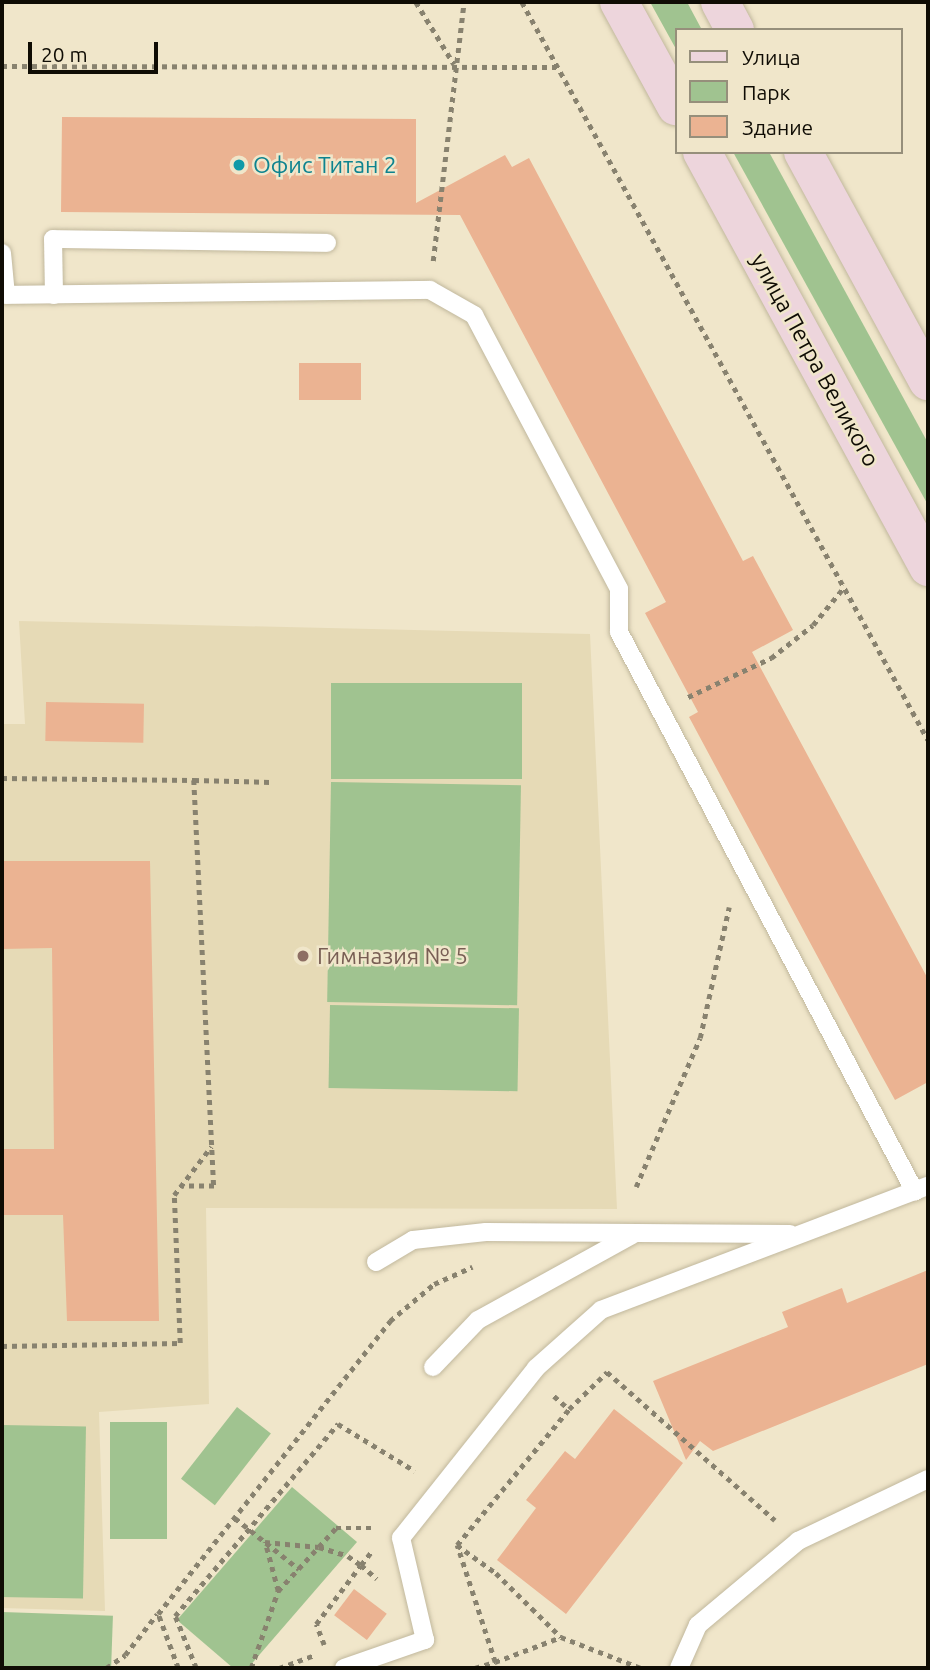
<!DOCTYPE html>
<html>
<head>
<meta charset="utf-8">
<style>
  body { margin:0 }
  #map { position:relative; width:930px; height:1670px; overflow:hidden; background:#f0e6ca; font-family:Ubuntu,sans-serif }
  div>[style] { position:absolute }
  .built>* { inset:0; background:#e6dab6 }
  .green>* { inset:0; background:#a0c390; transform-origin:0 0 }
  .building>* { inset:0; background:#ebb392; transform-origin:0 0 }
  .path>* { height:4.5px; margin-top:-2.25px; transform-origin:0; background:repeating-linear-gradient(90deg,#88826f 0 5px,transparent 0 10px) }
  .roads { filter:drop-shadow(0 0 2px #c1b89d) drop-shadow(0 0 2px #c1b89d) }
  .lane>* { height:18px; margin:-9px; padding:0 9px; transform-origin:9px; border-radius:9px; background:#fff }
  .secondary>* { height:38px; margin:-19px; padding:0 19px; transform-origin:19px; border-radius:19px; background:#edd5dc }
  .dots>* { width:19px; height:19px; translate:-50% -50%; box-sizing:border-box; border:4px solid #f0e6ca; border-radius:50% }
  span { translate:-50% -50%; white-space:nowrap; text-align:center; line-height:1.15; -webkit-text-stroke:5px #f0e6ca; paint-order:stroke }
  .culture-label { font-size:23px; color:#0d838f }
  .left { translate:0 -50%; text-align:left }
  .street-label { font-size:23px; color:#0f0c04 }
  .education-label { font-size:23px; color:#785e54 }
  .frame { position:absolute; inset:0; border:4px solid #0f0c04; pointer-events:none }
  .legend { position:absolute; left:675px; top:28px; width:228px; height:126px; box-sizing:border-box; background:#f0e6ca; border:2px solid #968f7b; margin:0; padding:9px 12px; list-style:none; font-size:21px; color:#0f0c04 }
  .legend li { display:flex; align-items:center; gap:14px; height:35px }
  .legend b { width:35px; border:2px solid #968f7b }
  .scale { position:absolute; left:28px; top:42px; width:130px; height:32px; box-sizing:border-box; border:4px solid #0f0c04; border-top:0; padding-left:9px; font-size:21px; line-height:24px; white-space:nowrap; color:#0f0c04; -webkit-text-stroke:5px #f0e6ca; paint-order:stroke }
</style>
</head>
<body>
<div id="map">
  <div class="built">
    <div style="clip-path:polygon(19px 621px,590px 634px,617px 1209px,206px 1208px,209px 1404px,99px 1412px,105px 1611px,2px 1608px,2px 724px,25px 724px)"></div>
  </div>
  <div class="green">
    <div style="clip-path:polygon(650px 2px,687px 2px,702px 30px,676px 30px,676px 49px)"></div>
    <div style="clip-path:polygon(733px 152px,769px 152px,928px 443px,928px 505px)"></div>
    <div style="left:331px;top:683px;width:191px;height:96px"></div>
    <div style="left:331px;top:782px;width:190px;height:220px;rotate:1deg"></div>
    <div style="left:330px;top:1005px;width:189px;height:83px;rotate:1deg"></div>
    <div style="left:237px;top:1407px;width:43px;height:91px;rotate:38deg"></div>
    <div style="left:110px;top:1422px;width:57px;height:117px"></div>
    <div style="left:2px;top:1425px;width:84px;height:172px;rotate:1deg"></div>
    <div style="clip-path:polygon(292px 1487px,357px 1542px,248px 1668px,233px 1668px,177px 1620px)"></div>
    <div style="left:2px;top:1612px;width:111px;height:56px;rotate:2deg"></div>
  </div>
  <div class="building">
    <div style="clip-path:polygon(62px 117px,416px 119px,416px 203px,505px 155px,512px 167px,529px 158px,743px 561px,753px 556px,793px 630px,752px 652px,928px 979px,928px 1082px,895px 1100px,873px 1060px,689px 717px,698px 712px,645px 613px,666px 602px,460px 215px,61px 212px)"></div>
    <div style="left:361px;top:363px;width:37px;height:62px;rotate:90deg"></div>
    <div style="left:46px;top:702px;width:98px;height:39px;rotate:1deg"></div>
    <div style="clip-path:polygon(2px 861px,150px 861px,159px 1321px,67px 1321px,63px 1215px,2px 1215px,2px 1149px,54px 1149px,52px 948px,2px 949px)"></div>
    <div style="clip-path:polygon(928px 1270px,928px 1364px,713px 1451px,700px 1441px,686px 1460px,653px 1381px,788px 1327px,782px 1312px,842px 1288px,847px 1303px)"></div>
    <div style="clip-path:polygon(614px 1409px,683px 1463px,566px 1614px,497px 1560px,536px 1508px,526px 1500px,565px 1451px,575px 1459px)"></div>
    <div style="left:354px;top:1589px;width:41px;height:33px;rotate:37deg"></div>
  </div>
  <div class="path">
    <div style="left:416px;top:2px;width:73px;rotate:58.5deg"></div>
    <div style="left:522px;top:2px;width:842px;rotate:61.18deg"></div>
    <div style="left:2px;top:66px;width:554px;rotate:0.1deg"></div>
    <div style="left:433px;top:261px;width:261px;rotate:-83.2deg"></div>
    <div style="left:688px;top:697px;width:92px;rotate:-25.2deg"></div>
    <div style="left:771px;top:658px;width:53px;rotate:-38.2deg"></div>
    <div style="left:813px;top:625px;width:50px;rotate:-50.6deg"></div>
    <div style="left:2px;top:778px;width:192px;rotate:0.6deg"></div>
    <div style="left:194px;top:780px;width:406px;rotate:87.2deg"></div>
    <div style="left:214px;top:1186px;width:33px;rotate:180deg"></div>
    <div style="left:194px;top:780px;width:76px;rotate:1.5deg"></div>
    <div style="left:636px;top:1187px;width:162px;rotate:-66.8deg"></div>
    <div style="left:700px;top:1038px;width:134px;rotate:-77.5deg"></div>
    <div style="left:2px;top:1346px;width:178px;rotate:-1deg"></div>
    <div style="left:180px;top:1343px;width:148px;rotate:-92.3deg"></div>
    <div style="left:174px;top:1195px;width:61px;rotate:-52.4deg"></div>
    <div style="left:554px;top:1396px;width:20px;rotate:41deg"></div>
    <div style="left:569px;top:1409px;width:53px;rotate:-44.2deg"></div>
    <div style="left:607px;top:1372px;width:224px;rotate:41.4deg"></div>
    <div style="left:235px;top:1518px;width:82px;rotate:38.6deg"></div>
    <div style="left:457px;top:1545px;width:48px;rotate:35.7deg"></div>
    <div style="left:496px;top:1573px;width:91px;rotate:44.6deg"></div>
    <div style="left:278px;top:1591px;width:51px;rotate:-104.9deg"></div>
    <div style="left:265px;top:1542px;width:54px;rotate:5.3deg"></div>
    <div style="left:319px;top:1547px;width:30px;rotate:17deg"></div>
    <div style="left:348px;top:1556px;width:16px;rotate:35deg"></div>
    <div style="left:361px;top:1565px;width:18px;rotate:-52deg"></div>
    <div style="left:324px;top:1645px;width:22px;rotate:-111deg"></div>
    <div style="left:316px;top:1624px;width:74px;rotate:-52.7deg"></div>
    <div style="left:361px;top:1565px;width:21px;rotate:41deg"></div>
    <div style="left:495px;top:1662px;width:71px;rotate:-20.7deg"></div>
    <div style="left:561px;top:1637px;width:86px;rotate:21.2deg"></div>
    <div style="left:106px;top:1668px;width:23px;rotate:-34deg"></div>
    <div style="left:125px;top:1655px;width:52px;rotate:-52deg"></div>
    <div style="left:178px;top:1668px;width:58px;rotate:-110.3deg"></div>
    <div style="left:158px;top:1614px;width:374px;rotate:-51.6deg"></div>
    <div style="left:390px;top:1321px;width:57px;rotate:-40.1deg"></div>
    <div style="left:434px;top:1284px;width:42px;rotate:-24.1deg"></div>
    <div style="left:196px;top:1668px;width:56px;rotate:-112deg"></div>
    <div style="left:175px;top:1616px;width:252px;rotate:-49.7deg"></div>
    <div style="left:338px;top:1424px;width:90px;rotate:31.4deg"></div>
    <div style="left:251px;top:1668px;width:82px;rotate:-70.7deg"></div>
    <div style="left:278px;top:1591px;width:86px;rotate:-47.4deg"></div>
    <div style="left:336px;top:1528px;width:38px"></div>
    <div style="left:279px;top:1668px;width:38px;rotate:-20deg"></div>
    <div style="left:475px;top:1668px;width:21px;rotate:-17deg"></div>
    <div style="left:495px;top:1662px;width:123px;rotate:-108deg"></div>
    <div style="left:457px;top:1545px;width:176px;rotate:-50.5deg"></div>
  </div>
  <div class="roads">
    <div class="lane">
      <div style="left:2px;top:253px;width:42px;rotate:84.6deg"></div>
      <div style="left:6px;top:295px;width:424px;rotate:-0.7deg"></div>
      <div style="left:430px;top:290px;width:51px;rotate:29.6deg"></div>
      <div style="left:474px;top:315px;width:310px;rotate:62.1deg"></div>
      <div style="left:619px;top:589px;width:43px;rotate:90deg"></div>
      <div style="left:619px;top:632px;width:633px;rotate:62.14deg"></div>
      <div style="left:54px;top:295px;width:56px;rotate:-91deg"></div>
      <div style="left:53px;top:239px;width:274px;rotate:0.8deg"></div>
      <div style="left:376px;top:1262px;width:43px;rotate:-30.7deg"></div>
      <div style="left:413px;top:1240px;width:73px;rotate:-6.3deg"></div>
      <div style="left:486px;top:1232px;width:304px;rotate:0.4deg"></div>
      <div style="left:433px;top:1367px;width:65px;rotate:-46.2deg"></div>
      <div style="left:478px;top:1320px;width:176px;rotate:-28.9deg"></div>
      <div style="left:344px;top:1668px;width:86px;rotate:-19.1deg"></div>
      <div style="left:425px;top:1640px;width:105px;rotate:-103.2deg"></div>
      <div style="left:401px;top:1538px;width:217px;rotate:-51.5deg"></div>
      <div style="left:536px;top:1368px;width:87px;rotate:-41.7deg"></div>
      <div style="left:601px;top:1310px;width:350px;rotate:-20.8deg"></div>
      <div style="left:679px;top:1668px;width:47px;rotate:-66.2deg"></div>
      <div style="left:698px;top:1625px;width:131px;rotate:-40deg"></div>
      <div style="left:798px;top:1541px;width:144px;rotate:-25.5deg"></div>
    </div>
    <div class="secondary">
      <div style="left:619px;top:2px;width:119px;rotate:61.3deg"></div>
      <div style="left:720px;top:2px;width:32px;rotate:62deg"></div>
      <div style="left:702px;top:152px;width:473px;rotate:61.4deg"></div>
      <div style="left:803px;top:152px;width:261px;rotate:61.4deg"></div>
    </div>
  </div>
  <div class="dots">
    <div style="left:239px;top:165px;background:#0f9aa8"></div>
    <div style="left:303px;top:956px;background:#8d6e63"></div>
  </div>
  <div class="culture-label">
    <span class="left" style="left:253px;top:165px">Офис Титан 2</span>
  </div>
  <div class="street-label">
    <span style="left:815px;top:360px;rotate:61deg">улица Петра Великого</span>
  </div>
  <div class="education-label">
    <span class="left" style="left:317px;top:956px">Гимназия № 5</span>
  </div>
  <div class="frame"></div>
  <ul class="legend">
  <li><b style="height:9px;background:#edd5dc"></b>Улица</li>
  <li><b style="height:19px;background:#a0c390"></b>Парк</li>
  <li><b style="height:19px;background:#ebb392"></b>Здание</li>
  </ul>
  <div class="scale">20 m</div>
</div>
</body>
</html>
